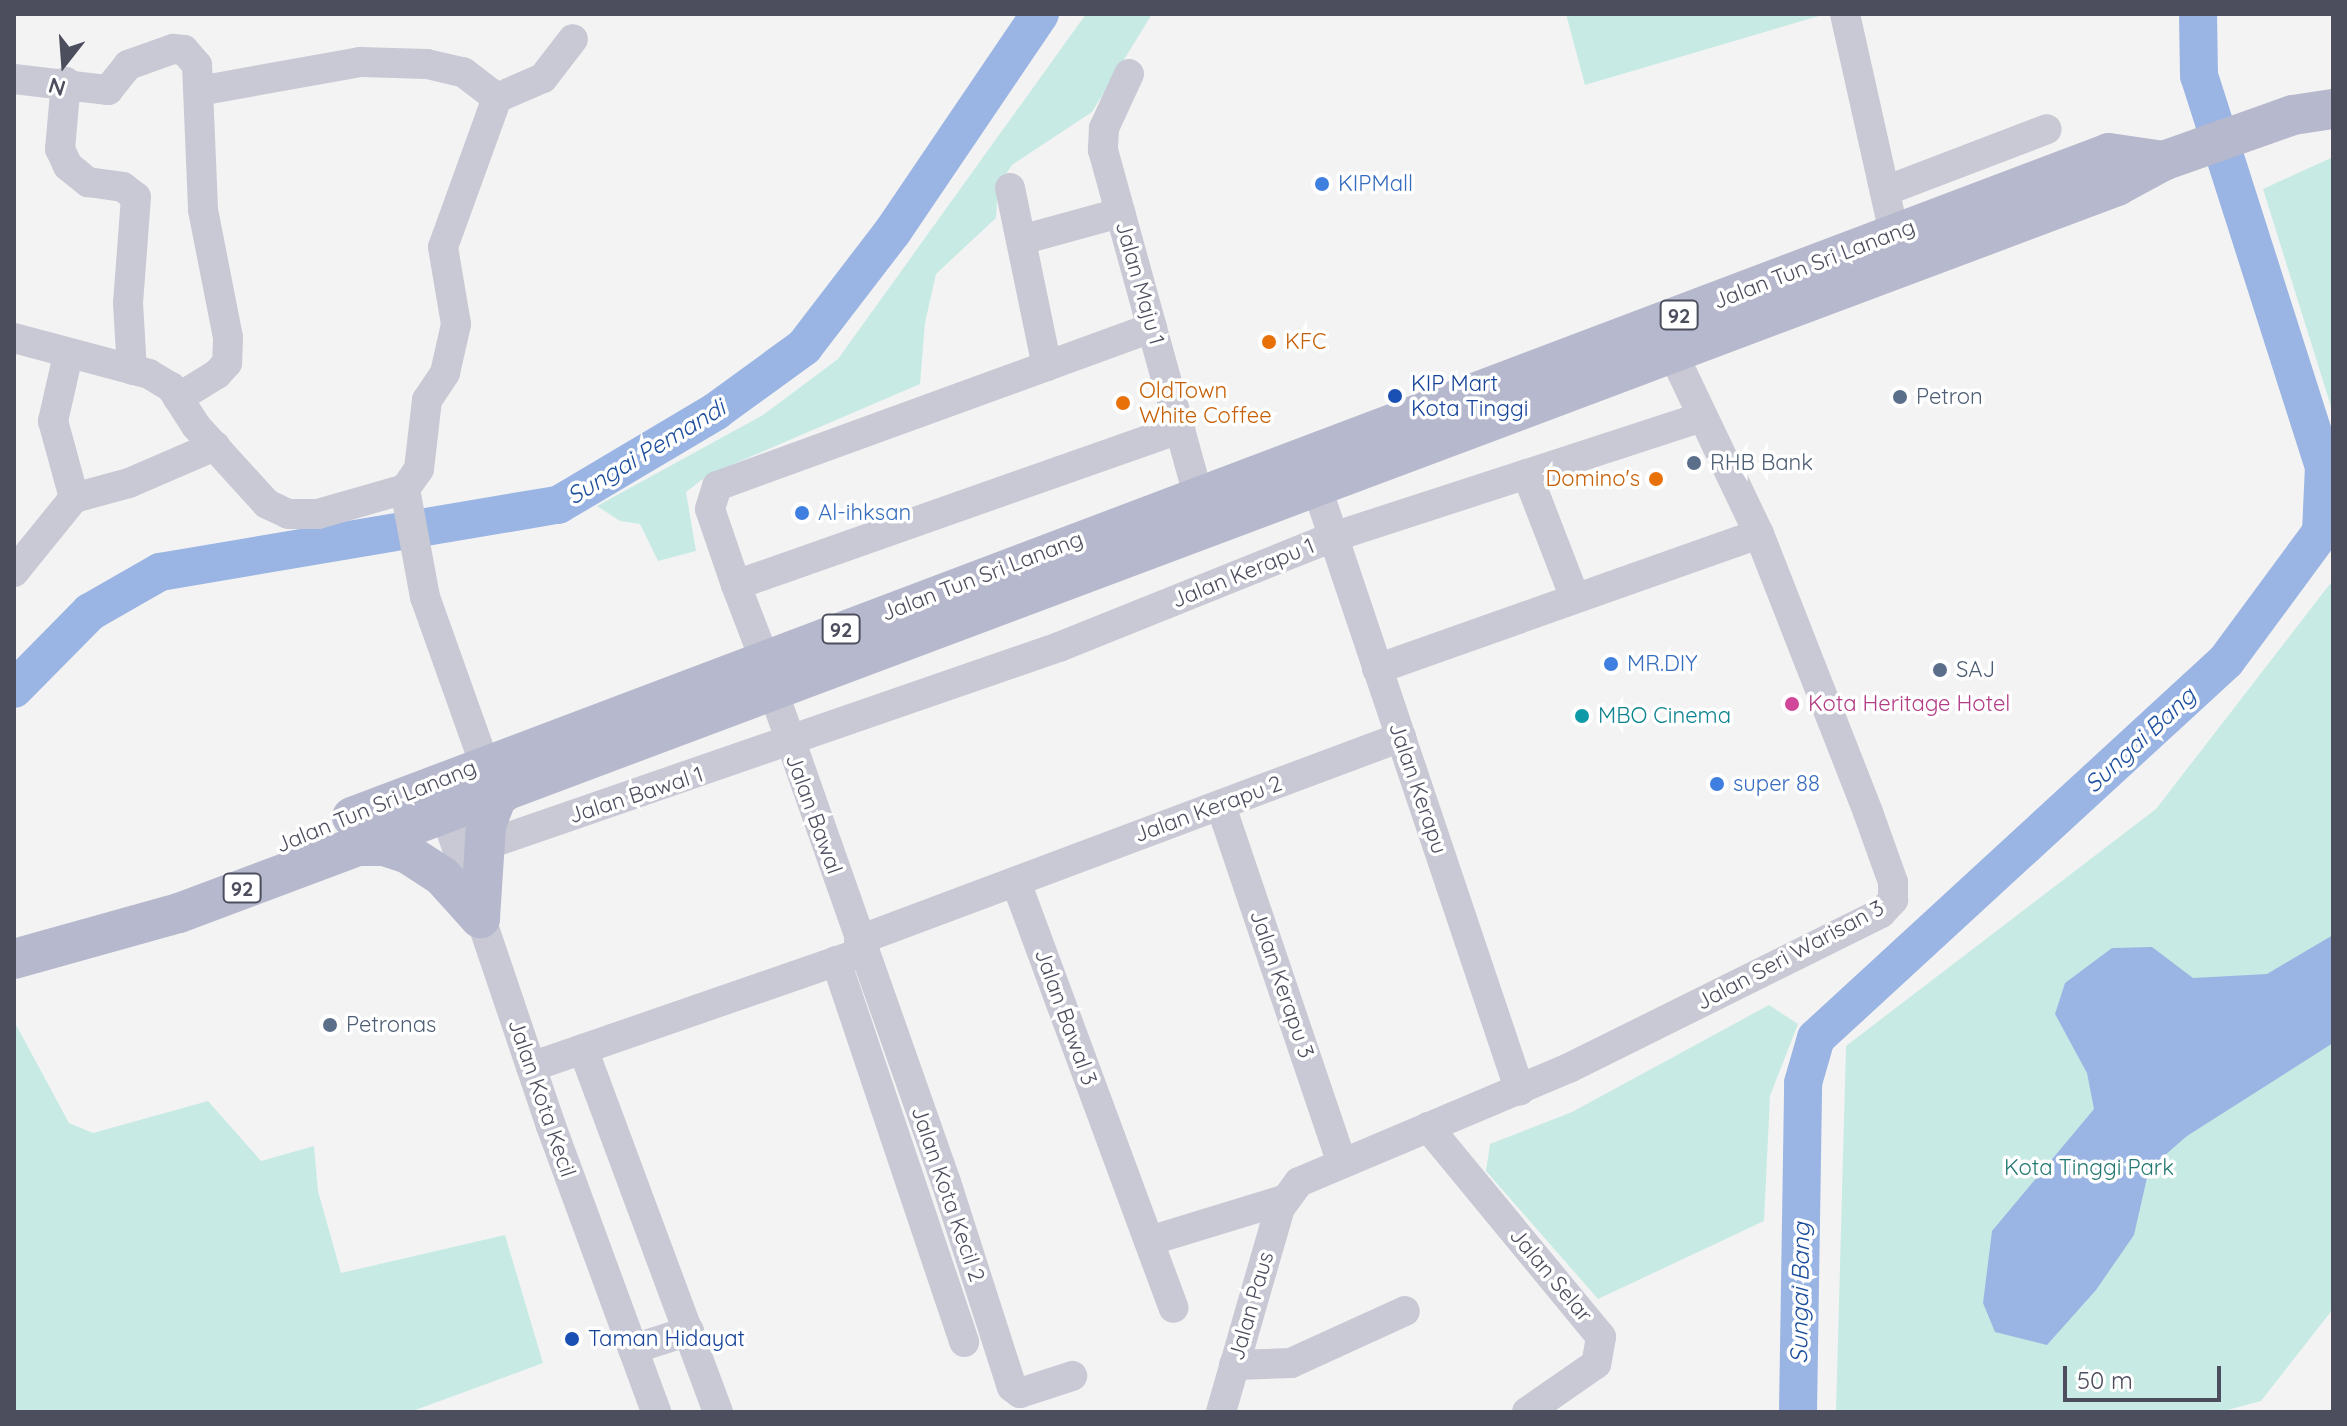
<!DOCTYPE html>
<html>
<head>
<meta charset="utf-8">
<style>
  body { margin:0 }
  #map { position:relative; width:2347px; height:1426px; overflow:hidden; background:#f4f3f3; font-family:Quicksand,sans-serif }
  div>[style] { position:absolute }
  .green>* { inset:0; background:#c7ebe4 }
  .water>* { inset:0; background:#9ab5e3 }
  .river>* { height:38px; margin:-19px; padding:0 19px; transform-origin:19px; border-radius:19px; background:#9ab5e3 }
  .minor>* { height:30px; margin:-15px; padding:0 15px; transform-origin:15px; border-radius:15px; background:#c8c9d5 }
  .major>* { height:40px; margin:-20px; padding:0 20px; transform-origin:20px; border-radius:20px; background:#b6b8cd }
  .dots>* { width:22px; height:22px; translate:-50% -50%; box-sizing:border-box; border:4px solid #fff; border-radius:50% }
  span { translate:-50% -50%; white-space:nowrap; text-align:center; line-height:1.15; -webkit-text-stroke:7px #fff; paint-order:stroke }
  .shield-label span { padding:2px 6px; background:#fff; border:2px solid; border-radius:6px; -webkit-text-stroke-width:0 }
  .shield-label { font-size:20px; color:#4c4e5e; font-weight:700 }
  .shop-label { font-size:22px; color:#366cbe }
  .left { translate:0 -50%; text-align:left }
  .street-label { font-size:22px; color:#4c4e5e }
  .food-label { font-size:22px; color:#c56008 }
  .right { translate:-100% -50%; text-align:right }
  .transit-label { font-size:22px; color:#164399 }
  .service-label { font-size:22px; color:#4e5e75 }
  .hotel-label { font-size:22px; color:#b23c85 }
  .culture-label { font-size:22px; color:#0d838f }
  .park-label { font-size:22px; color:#247871 }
  .water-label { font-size:24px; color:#1e4f9e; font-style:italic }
  .frame { position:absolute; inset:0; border:16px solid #4c4e5e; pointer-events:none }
  .north { position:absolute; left:24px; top:24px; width:80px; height:80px; -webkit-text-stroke:6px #fff; paint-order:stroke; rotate:197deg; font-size:22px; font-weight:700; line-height:32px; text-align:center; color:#4c4e5e }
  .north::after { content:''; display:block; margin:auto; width:28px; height:36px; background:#4c4e5e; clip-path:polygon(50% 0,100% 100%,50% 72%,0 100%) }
  .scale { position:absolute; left:2063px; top:1366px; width:158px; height:36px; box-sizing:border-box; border:4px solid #4c4e5e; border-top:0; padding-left:10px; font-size:24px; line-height:28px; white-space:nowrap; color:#4c4e5e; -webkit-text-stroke:6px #fff; paint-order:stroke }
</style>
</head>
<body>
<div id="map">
  <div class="green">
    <div style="clip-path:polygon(1086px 14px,1152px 14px,1092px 112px,1012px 165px,998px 186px,996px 218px,936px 274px,925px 323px,920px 384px,708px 475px,686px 492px,696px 551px,658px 561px,640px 524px,620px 521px,597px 506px,763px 415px,838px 359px)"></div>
    <div style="clip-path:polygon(1566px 14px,1818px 14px,1819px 16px,1585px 85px)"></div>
    <div style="clip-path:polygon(2333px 157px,2333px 413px,2263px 189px)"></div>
    <div style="clip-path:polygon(2333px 580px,2333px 1309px,2261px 1401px,2220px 1412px,1836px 1412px,1846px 1046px,2156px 809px)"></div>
    <div style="clip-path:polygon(1769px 1005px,1798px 1024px,1770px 1096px,1764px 1221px,1598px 1299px,1486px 1171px,1490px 1144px,1572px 1112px)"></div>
    <div style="clip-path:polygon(14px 1021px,69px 1123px,93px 1133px,208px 1101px,261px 1161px,314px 1146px,318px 1191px,341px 1273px,505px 1235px,543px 1363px,410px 1412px,14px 1412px)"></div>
  </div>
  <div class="water">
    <div style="clip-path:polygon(2333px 935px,2333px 1043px,2187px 1136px,2149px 1169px,2134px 1235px,2096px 1290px,2047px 1345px,1995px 1332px,1983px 1303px,1992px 1231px,2094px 1109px,2087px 1073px,2055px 1014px,2065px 983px,2112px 948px,2152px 947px,2193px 978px,2267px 974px)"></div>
  </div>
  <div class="river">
    <div style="left:14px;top:689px;width:108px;rotate:-45.4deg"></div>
    <div style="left:90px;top:612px;width:81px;rotate:-29.7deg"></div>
    <div style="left:160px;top:572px;width:404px;rotate:-9.6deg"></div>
    <div style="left:558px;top:505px;width:184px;rotate:-30.7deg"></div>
    <div style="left:716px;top:411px;width:109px;rotate:-36deg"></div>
    <div style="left:804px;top:347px;width:146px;rotate:-52.5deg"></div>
    <div style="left:893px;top:231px;width:262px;rotate:-55.9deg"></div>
    <div style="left:1798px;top:1412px;width:329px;rotate:-89.1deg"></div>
    <div style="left:1803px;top:1083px;width:47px;rotate:-73.9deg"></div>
    <div style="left:1816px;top:1038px;width:557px;rotate:-42.6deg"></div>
    <div style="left:2226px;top:661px;width:160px;rotate:-53.6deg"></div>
    <div style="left:2321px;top:532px;width:65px;rotate:-87.4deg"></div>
    <div style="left:2324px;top:467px;width:410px;rotate:-107.7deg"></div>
    <div style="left:2199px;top:76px;width:62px;rotate:-90.9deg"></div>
  </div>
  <div class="minor">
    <div style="left:1845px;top:14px;width:225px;rotate:77.4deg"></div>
    <div style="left:1129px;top:74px;width:60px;rotate:114.8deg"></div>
    <div style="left:1104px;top:128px;width:22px;rotate:93deg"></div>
    <div style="left:1103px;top:150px;width:380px;rotate:74.6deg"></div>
    <div style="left:14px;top:79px;width:95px;rotate:6.7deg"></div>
    <div style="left:108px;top:90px;width:32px;rotate:-51deg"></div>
    <div style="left:128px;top:65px;width:48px;rotate:-19.6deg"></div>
    <div style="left:173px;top:49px;width:11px;rotate:5deg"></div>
    <div style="left:184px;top:50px;width:20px;rotate:49deg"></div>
    <div style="left:197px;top:65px;width:145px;rotate:87.6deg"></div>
    <div style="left:203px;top:210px;width:130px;rotate:78.9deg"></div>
    <div style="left:228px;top:338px;width:25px;rotate:92deg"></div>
    <div style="left:227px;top:363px;width:15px;rotate:132deg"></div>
    <div style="left:217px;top:374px;width:46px;rotate:148.4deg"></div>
    <div style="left:66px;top:82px;width:67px;rotate:95.1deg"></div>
    <div style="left:60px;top:149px;width:19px;rotate:65deg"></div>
    <div style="left:68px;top:166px;width:26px;rotate:39deg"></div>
    <div style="left:88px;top:182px;width:35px;rotate:8deg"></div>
    <div style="left:123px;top:187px;width:16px;rotate:38deg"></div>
    <div style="left:136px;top:197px;width:106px;rotate:94.3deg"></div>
    <div style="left:128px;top:303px;width:67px;rotate:86.6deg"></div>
    <div style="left:199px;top:91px;width:164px;rotate:-10.2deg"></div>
    <div style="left:360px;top:62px;width:67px;rotate:1.7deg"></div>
    <div style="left:427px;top:64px;width:37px;rotate:13deg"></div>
    <div style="left:463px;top:72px;width:43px;rotate:37.4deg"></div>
    <div style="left:497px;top:98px;width:50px;rotate:-23.5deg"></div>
    <div style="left:543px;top:78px;width:49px;rotate:-52.4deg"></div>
    <div style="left:1010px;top:188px;width:182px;rotate:78.3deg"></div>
    <div style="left:1885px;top:191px;width:173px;rotate:-20.9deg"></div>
    <div style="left:1021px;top:240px;width:103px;rotate:-15.3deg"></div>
    <div style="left:14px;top:338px;width:140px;rotate:14.9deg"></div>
    <div style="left:149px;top:374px;width:26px;rotate:31deg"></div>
    <div style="left:171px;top:387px;width:46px;rotate:57.3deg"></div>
    <div style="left:196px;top:426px;width:105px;rotate:47.7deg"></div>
    <div style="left:267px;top:504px;width:23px;rotate:25deg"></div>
    <div style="left:288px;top:514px;width:30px"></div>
    <div style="left:318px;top:514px;width:91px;rotate:-16deg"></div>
    <div style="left:405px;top:489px;width:24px;rotate:-55deg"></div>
    <div style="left:419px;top:469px;width:69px;rotate:-83.4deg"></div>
    <div style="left:427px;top:400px;width:32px;rotate:-56deg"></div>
    <div style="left:445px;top:373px;width:50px;rotate:-77.3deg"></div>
    <div style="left:456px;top:324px;width:78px;rotate:-99.6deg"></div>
    <div style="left:443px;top:247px;width:158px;rotate:-70.1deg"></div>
    <div style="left:68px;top:355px;width:68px;rotate:102.8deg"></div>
    <div style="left:53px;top:421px;width:80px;rotate:74.7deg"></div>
    <div style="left:1527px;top:474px;width:131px;rotate:68.9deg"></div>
    <div style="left:1316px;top:485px;width:639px;rotate:71.4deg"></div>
    <div style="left:405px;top:489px;width:110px;rotate:79.5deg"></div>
    <div style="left:425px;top:597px;width:176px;rotate:70.4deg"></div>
    <div style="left:14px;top:572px;width:95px;rotate:-51deg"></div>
    <div style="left:74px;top:498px;width:57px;rotate:-15.3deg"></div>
    <div style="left:129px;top:483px;width:94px;rotate:-23.3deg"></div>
    <div style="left:736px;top:585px;width:80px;rotate:-108.9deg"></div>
    <div style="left:710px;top:509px;width:24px;rotate:-73deg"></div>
    <div style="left:717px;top:486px;width:463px;rotate:-20deg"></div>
    <div style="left:764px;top:658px;width:78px;rotate:-111deg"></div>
    <div style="left:736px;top:585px;width:471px;rotate:-19.4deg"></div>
    <div style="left:1377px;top:669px;width:405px;rotate:-19.5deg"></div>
    <div style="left:772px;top:688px;width:524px;rotate:70.6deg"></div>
    <div style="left:946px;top:1182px;width:215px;rotate:72.2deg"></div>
    <div style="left:1012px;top:1387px;width:10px;rotate:37deg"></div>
    <div style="left:1020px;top:1393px;width:55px;rotate:-18.1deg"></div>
    <div style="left:439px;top:795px;width:349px;rotate:71.3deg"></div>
    <div style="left:551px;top:1126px;width:305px;rotate:69.8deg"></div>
    <div style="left:1221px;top:806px;width:377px;rotate:71.3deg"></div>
    <div style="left:483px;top:846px;width:609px;rotate:-19.06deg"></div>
    <div style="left:1059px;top:647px;width:295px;rotate:-21.9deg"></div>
    <div style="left:1333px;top:537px;width:388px;rotate:-18deg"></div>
    <div style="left:1016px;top:882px;width:454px;rotate:69.7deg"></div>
    <div style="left:859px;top:940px;width:579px;rotate:-20.53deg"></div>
    <div style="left:836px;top:961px;width:402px;rotate:71.4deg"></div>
    <div style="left:583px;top:1049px;width:387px;rotate:69.6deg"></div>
    <div style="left:531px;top:1067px;width:342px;rotate:-19.1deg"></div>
    <div style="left:1428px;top:1127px;width:272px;rotate:50.5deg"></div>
    <div style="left:1601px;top:1337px;width:27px;rotate:100deg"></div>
    <div style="left:1596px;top:1364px;width:84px;rotate:145.2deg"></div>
    <div style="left:1149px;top:1241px;width:140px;rotate:-17deg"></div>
    <div style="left:633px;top:1349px;width:59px;rotate:-17.8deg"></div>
    <div style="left:1234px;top:1365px;width:57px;rotate:-2deg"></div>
    <div style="left:1291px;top:1363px;width:125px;rotate:-24.5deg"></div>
    <div style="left:1221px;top:1412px;width:212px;rotate:-73.9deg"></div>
    <div style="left:1280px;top:1208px;width:32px;rotate:-54deg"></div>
    <div style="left:1299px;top:1182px;width:293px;rotate:-22.9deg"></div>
    <div style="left:1569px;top:1068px;width:348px;rotate:-26.4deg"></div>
    <div style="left:1881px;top:913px;width:18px;rotate:-47deg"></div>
    <div style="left:1893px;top:900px;width:18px;rotate:-90deg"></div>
    <div style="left:1893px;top:882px;width:74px;rotate:-109.7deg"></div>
    <div style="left:1868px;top:812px;width:299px;rotate:-111.4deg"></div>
    <div style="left:1759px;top:534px;width:202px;rotate:-115.5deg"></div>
  </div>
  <div class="major">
    <div style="left:352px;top:817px;width:1878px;rotate:-20.7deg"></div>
    <div style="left:2109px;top:153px;width:55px;rotate:8.4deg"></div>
    <div style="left:355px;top:846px;width:29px"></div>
    <div style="left:384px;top:846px;width:25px;rotate:18deg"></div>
    <div style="left:408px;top:854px;width:40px;rotate:32.9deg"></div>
    <div style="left:442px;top:876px;width:57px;rotate:47.9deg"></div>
    <div style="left:480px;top:918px;width:93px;rotate:-86.3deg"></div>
    <div style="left:486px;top:825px;width:30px;rotate:-69deg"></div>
    <div style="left:497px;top:797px;width:22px;rotate:-36deg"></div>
    <div style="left:14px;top:959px;width:171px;rotate:-15.6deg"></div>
    <div style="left:179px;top:913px;width:2070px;rotate:-20.56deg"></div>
    <div style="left:2117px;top:186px;width:52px;rotate:-28.5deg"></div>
    <div style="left:2163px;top:161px;width:138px;rotate:-19.5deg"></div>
    <div style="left:2293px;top:115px;width:40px;rotate:-8.5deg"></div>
  </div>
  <div class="dots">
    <div style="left:1322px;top:184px;background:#3f7fe0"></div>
    <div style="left:1269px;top:342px;background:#e8710a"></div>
    <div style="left:1395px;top:396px;background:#1a4fb4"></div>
    <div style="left:1900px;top:397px;background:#5c6f8a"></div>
    <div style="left:1123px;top:403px;background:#e8710a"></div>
    <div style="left:1694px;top:463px;background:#5c6f8a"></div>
    <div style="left:1656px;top:479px;background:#e8710a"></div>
    <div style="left:802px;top:513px;background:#3f7fe0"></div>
    <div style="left:1611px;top:664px;background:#3f7fe0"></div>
    <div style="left:1940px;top:670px;background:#5c6f8a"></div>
    <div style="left:1792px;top:704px;background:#d1479c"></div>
    <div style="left:1582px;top:716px;background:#0f9aa8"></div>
    <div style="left:1717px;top:784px;background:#3f7fe0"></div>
    <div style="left:330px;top:1025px;background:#5c6f8a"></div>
    <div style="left:572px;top:1339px;background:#1a4fb4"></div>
  </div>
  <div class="shield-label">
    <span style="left:1679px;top:315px">92</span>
    <span style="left:841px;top:629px">92</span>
    <span style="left:242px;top:888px">92</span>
  </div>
  <div class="shop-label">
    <span class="left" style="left:1338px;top:184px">KIPMall</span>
    <span class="left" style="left:818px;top:513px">Al-ihksan</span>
    <span class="left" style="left:1627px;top:664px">MR.DIY</span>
    <span class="left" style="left:1733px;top:784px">super 88</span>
  </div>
  <div class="street-label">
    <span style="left:1814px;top:264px;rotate:-21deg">Jalan Tun Sri Lanang</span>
    <span style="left:1140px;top:283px;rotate:74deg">Jalan Maju 1</span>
    <span style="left:1243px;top:573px;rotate:-22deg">Jalan Kerapu 1</span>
    <span style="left:982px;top:576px;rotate:-21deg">Jalan Tun Sri Lanang</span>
    <span style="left:1418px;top:788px;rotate:71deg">Jalan Kerapu</span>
    <span style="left:636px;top:795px;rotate:-18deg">Jalan Bawal 1</span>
    <span style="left:376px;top:806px;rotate:-22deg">Jalan Tun Sri Lanang</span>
    <span style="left:1208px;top:809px;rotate:-20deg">Jalan Kerapu 2</span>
    <span style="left:814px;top:814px;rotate:70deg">Jalan Bawal</span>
    <span style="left:1790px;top:955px;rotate:-28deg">Jalan Seri Warisan 3</span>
    <span style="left:1282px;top:984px;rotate:71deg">Jalan Kerapu 3</span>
    <span style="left:1066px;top:1017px;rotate:70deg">Jalan Bawal 3</span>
    <span style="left:542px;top:1098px;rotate:71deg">Jalan Kota Kecil</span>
    <span style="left:948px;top:1194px;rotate:71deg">Jalan Kota Kecil 2</span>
    <span style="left:1551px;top:1275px;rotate:50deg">Jalan Selar</span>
    <span style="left:1251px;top:1306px;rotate:-74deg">Jalan Paus</span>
  </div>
  <div class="food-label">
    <span class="left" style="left:1285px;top:342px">KFC</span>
    <span class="left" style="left:1139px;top:403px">OldTown<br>White Coffee</span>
    <span class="right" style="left:1640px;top:479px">Domino's</span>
  </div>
  <div class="transit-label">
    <span class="left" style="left:1411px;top:396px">KIP Mart<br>Kota Tinggi</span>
    <span class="left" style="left:588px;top:1339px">Taman Hidayat</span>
  </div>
  <div class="service-label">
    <span class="left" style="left:1916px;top:397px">Petron</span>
    <span class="left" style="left:1710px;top:463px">RHB Bank</span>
    <span class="left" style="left:1956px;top:670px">SAJ</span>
    <span class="left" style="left:346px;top:1025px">Petronas</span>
  </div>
  <div class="hotel-label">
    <span class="left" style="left:1808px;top:704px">Kota Heritage Hotel</span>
  </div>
  <div class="culture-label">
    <span class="left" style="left:1598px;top:716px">MBO Cinema</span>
  </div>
  <div class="park-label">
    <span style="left:2089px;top:1168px">Kota Tinggi Park</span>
  </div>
  <div class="water-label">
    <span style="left:646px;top:452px;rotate:-31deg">Sungai Pemandi</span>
    <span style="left:2140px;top:740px;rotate:-43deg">Sungai Bang</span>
    <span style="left:1800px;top:1293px;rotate:-89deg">Sungai Bang</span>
  </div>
  <div class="frame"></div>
  <div class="north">N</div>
  <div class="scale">50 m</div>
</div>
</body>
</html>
